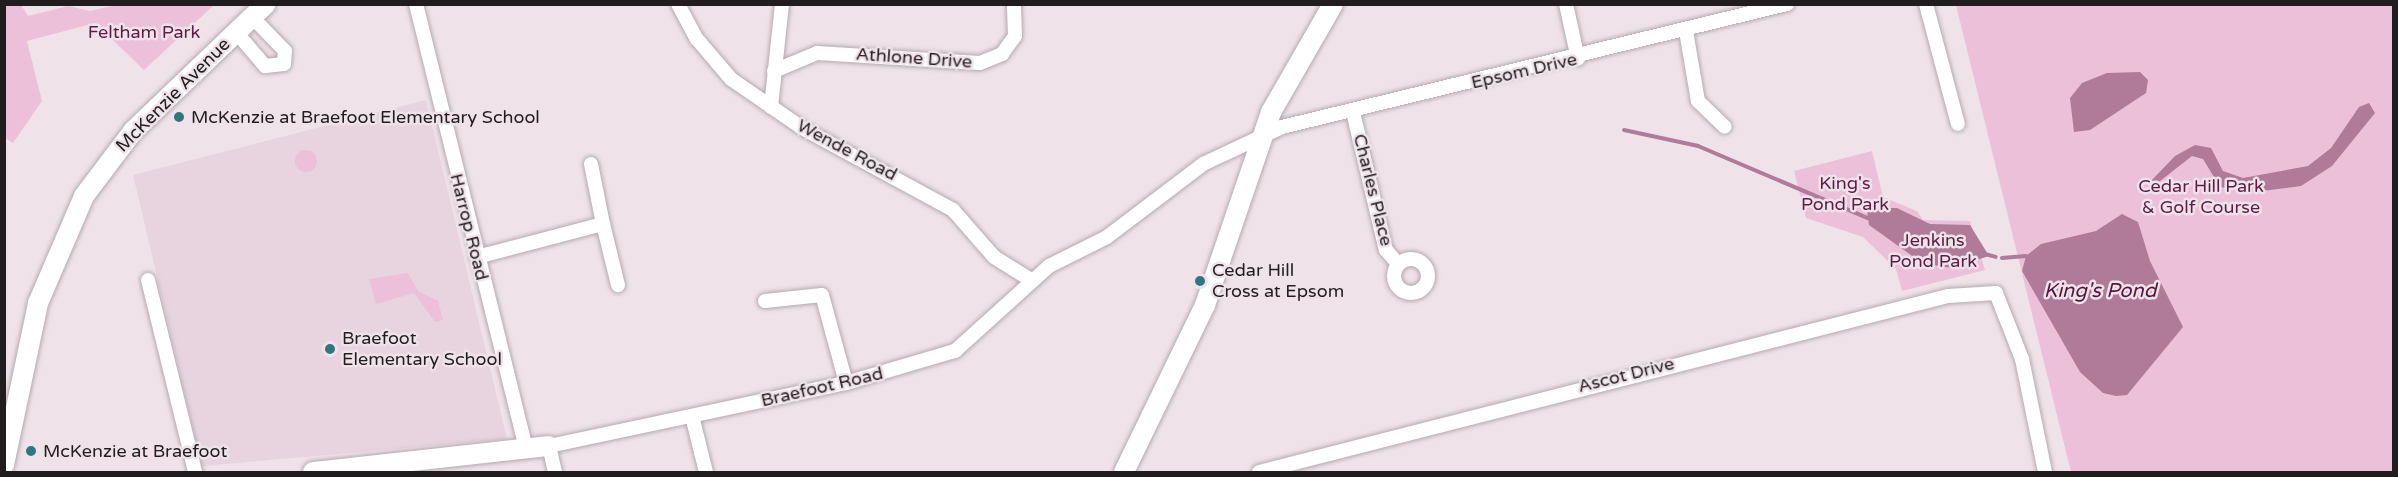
<!DOCTYPE html>
<html>
<head>
<meta charset="utf-8">
<style>
  body { margin:0 }
  #map { position:relative; width:2398px; height:477px; overflow:hidden; background:#efe3e9; font-family:"Varela Round",sans-serif }
  div>[style] { position:absolute }
  .built>* { inset:0; background:#e7d4de }
  .green>* { inset:0; background:#ecc0d9 }
  .round { border-radius:50% }
  .water>* { inset:0; background:#af7b99 }
  .stream>* { height:4px; margin:-2px; padding:0 2px; transform-origin:2px; border-radius:2px; background:#af7b99 }
  .roads { filter:drop-shadow(0 0 2px #b5aab0) drop-shadow(0 0 2px #b5aab0) }
  .street>* { height:14px; margin:-7px; padding:0 7px; transform-origin:7px; border-radius:7px; background:#fff }
  .street>.ring { margin:-7px; padding:0; box-sizing:content-box; background:none; border:14px solid #fff; border-radius:50% }
  .secondary>* { height:20px; margin:-10px; padding:0 10px; transform-origin:10px; border-radius:10px; background:#fff }
  .dots>* { width:16px; height:16px; translate:-50% -50%; box-sizing:border-box; border:3px solid #efe3e9; border-radius:50% }
  span { translate:-50% -50%; white-space:nowrap; text-align:center; line-height:1.15; -webkit-text-stroke:5px #efe3e9; paint-order:stroke }
  .park-label { font-size:18px; color:#5c1c46 }
  .street-label { font-size:18px; color:#211d1f }
  .poi-label { font-size:18px; color:#211d1f }
  .left { translate:0 -50%; text-align:left }
  .water-label { font-size:20px; color:#54153f; font-style:italic }
  .frame { position:absolute; inset:0; border:6px solid #211d1f; pointer-events:none }
</style>
</head>
<body>
<div id="map">
  <div class="built">
    <div style="clip-path:polygon(426px 100px,507px 439px,202px 466px,133px 175px)"></div>
  </div>
  <div class="green">
    <div style="clip-path:polygon(4px 5px,21px 5px,28px 16px,68px 6px,90px 11px,116px 5px,214px 5px,144px 70px,95px 23px,27px 41px,42px 101px,13px 143px,5px 138px)"></div>
    <div style="clip-path:polygon(1956px 5px,2393px 5px,2393px 472px,2071px 472px)"></div>
    <div class="round" style="left:295px;top:150px;width:22px;height:22px"></div>
    <div style="clip-path:polygon(1872px 151px,1883px 197px,1917px 211px,1923px 220px,1970px 221px,1985px 270px,1902px 291px,1896px 269px,1863px 237px,1806px 218px,1794px 171px)"></div>
    <div style="clip-path:polygon(408px 273px,418px 291px,438px 301px,443px 320px,435px 322px,414px 293px,376px 304px,369px 279px)"></div>
  </div>
  <div class="water">
    <div style="clip-path:polygon(2140px 72px,2148px 80px,2146px 93px,2090px 130px,2074px 132px,2070px 98px,2082px 83px,2107px 73px)"></div>
    <div style="clip-path:polygon(2369px 103px,2375px 113px,2332px 166px,2301px 186px,2254px 192px,2220px 187px,2203px 159px,2192px 156px,2155px 185px,2150px 182px,2175px 156px,2195px 145px,2211px 148px,2223px 171px,2243px 178px,2308px 166px,2331px 148px,2359px 107px)"></div>
    <div style="clip-path:polygon(1874px 208px,1897px 208px,1930px 224px,1970px 225px,1989px 256px,1952px 268px,1922px 263px,1869px 225px,1867px 211px)"></div>
    <div style="clip-path:polygon(2122px 214px,2138px 222px,2150px 261px,2183px 327px,2127px 395px,2116px 396px,2103px 393px,2080px 372px,2022px 271px,2026px 256px,2041px 244px,2096px 231px)"></div>
  </div>
  <div class="stream">
    <div style="left:1624px;top:130px;width:76px;rotate:12.2deg"></div>
    <div style="left:1698px;top:146px;width:187px;rotate:23deg"></div>
    <div style="left:1985px;top:254px;width:11px;rotate:15deg"></div>
    <div style="left:2002px;top:258px;width:24px;rotate:-5deg"></div>
  </div>
  <div class="roads">
    <div class="street">
      <div style="left:416px;top:4px;width:459px;rotate:76.1deg"></div>
      <div style="left:678px;top:4px;width:40px;rotate:62deg"></div>
      <div style="left:697px;top:39px;width:52px;rotate:49.6deg"></div>
      <div style="left:731px;top:79px;width:86px;rotate:34.6deg"></div>
      <div style="left:802px;top:128px;width:172px;rotate:28.5deg"></div>
      <div style="left:953px;top:210px;width:62px;rotate:48.9deg"></div>
      <div style="left:994px;top:257px;width:44px;rotate:31.9deg"></div>
      <div style="left:1566px;top:4px;width:56px;rotate:77.7deg"></div>
      <div style="left:1926px;top:4px;width:124px;rotate:75.1deg"></div>
      <div style="left:1686px;top:31px;width:71px;rotate:80.3deg"></div>
      <div style="left:1698px;top:101px;width:37px;rotate:44deg"></div>
      <div style="left:236px;top:32px;width:45px;rotate:49.5deg"></div>
      <div style="left:265px;top:66px;width:19px;rotate:-6deg"></div>
      <div style="left:284px;top:64px;width:13px;rotate:-86deg"></div>
      <div style="left:285px;top:51px;width:47px;rotate:-134.1deg"></div>
      <div style="left:774px;top:71px;width:47px;rotate:-22.7deg"></div>
      <div style="left:817px;top:53px;width:163px;rotate:3.5deg"></div>
      <div style="left:980px;top:63px;width:24px;rotate:-22deg"></div>
      <div style="left:1002px;top:54px;width:22px;rotate:-54deg"></div>
      <div style="left:1015px;top:36px;width:32px;rotate:-92deg"></div>
      <div style="left:771px;top:107px;width:104px;rotate:-83.9deg"></div>
      <div style="left:1353px;top:112px;width:142px;rotate:76.6deg"></div>
      <div style="left:1386px;top:250px;width:18px;rotate:49deg"></div>
      <div style="left:591px;top:164px;width:61px;rotate:78.7deg"></div>
      <div style="left:477px;top:257px;width:130px;rotate:-14.7deg"></div>
      <div style="left:603px;top:224px;width:63px;rotate:76.2deg"></div>
      <div class="ring" style="left:1394px;top:259px;width:20px;height:20px"></div>
      <div style="left:148px;top:280px;width:198px;rotate:76.2deg"></div>
      <div style="left:765px;top:301px;width:57px;rotate:-6deg"></div>
      <div style="left:822px;top:295px;width:91px;rotate:74.7deg"></div>
      <div style="left:692px;top:416px;width:58px;rotate:76deg"></div>
      <div style="left:555px;top:472px;width:27px;rotate:-103deg"></div>
      <div style="left:549px;top:446px;width:304px;rotate:-12deg"></div>
      <div style="left:846px;top:383px;width:114px;rotate:-16.4deg"></div>
      <div style="left:955px;top:351px;width:127px;rotate:-42.1deg"></div>
      <div style="left:1049px;top:266px;width:65px;rotate:-26.6deg"></div>
      <div style="left:1107px;top:237px;width:121px;rotate:-37.2deg"></div>
      <div style="left:1203px;top:164px;width:87px;rotate:-25.1deg"></div>
      <div style="left:1282px;top:127px;width:520px;rotate:-13.69deg"></div>
      <div style="left:1259px;top:472px;width:711px;rotate:-14.33deg"></div>
      <div style="left:1948px;top:296px;width:48px;rotate:-3.6deg"></div>
      <div style="left:1996px;top:293px;width:71px;rotate:68.5deg"></div>
      <div style="left:2022px;top:359px;width:115px;rotate:78.5deg"></div>
    </div>
    <div class="secondary">
      <div style="left:4px;top:465px;width:166px;rotate:-78.1deg"></div>
      <div style="left:38px;top:303px;width:116px;rotate:-66.7deg"></div>
      <div style="left:84px;top:196px;width:83px;rotate:-52.9deg"></div>
      <div style="left:134px;top:130px;width:182px;rotate:-43.7deg"></div>
      <div style="left:313px;top:472px;width:237px;rotate:-6.3deg"></div>
      <div style="left:1124px;top:472px;width:186px;rotate:-64.1deg"></div>
      <div style="left:1205px;top:305px;width:204px;rotate:-71.1deg"></div>
      <div style="left:1271px;top:112px;width:125px;rotate:-60.1deg"></div>
    </div>
  </div>
  <div class="dots">
    <div style="left:179px;top:117px;background:#2f777f"></div>
    <div style="left:1200px;top:281px;background:#2f777f"></div>
    <div style="left:330px;top:349px;background:#2f777f"></div>
    <div style="left:31px;top:451px;background:#2f777f"></div>
  </div>
  <div class="park-label">
    <span style="left:144px;top:32px">Feltham Park</span>
    <span style="left:1845px;top:194px">King's<br>Pond Park</span>
    <span style="left:2201px;top:197px">Cedar Hill Park<br>&amp; Golf Course</span>
    <span style="left:1933px;top:251px">Jenkins<br>Pond Park</span>
  </div>
  <div class="street-label">
    <span style="left:914px;top:58px;rotate:4deg">Athlone Drive</span>
    <span style="left:1524px;top:71px;rotate:-13deg">Epsom Drive</span>
    <span style="left:173px;top:95px;rotate:-45deg">McKenzie Avenue</span>
    <span style="left:847px;top:150px;rotate:28deg">Wende Road</span>
    <span style="left:1373px;top:190px;rotate:76deg">Charles Place</span>
    <span style="left:469px;top:227px;rotate:76deg">Harrop Road</span>
    <span style="left:1626px;top:375px;rotate:-14deg">Ascot Drive</span>
    <span style="left:822px;top:387px;rotate:-13deg">Braefoot Road</span>
  </div>
  <div class="poi-label">
    <span class="left" style="left:191px;top:117px">McKenzie at Braefoot Elementary School</span>
    <span class="left" style="left:1212px;top:281px">Cedar Hill<br>Cross at Epsom</span>
    <span class="left" style="left:342px;top:349px">Braefoot<br>Elementary School</span>
    <span class="left" style="left:43px;top:451px">McKenzie at Braefoot</span>
  </div>
  <div class="water-label">
    <span style="left:2100px;top:291px">King's Pond</span>
  </div>
  <div class="frame"></div>
</div>
</body>
</html>
